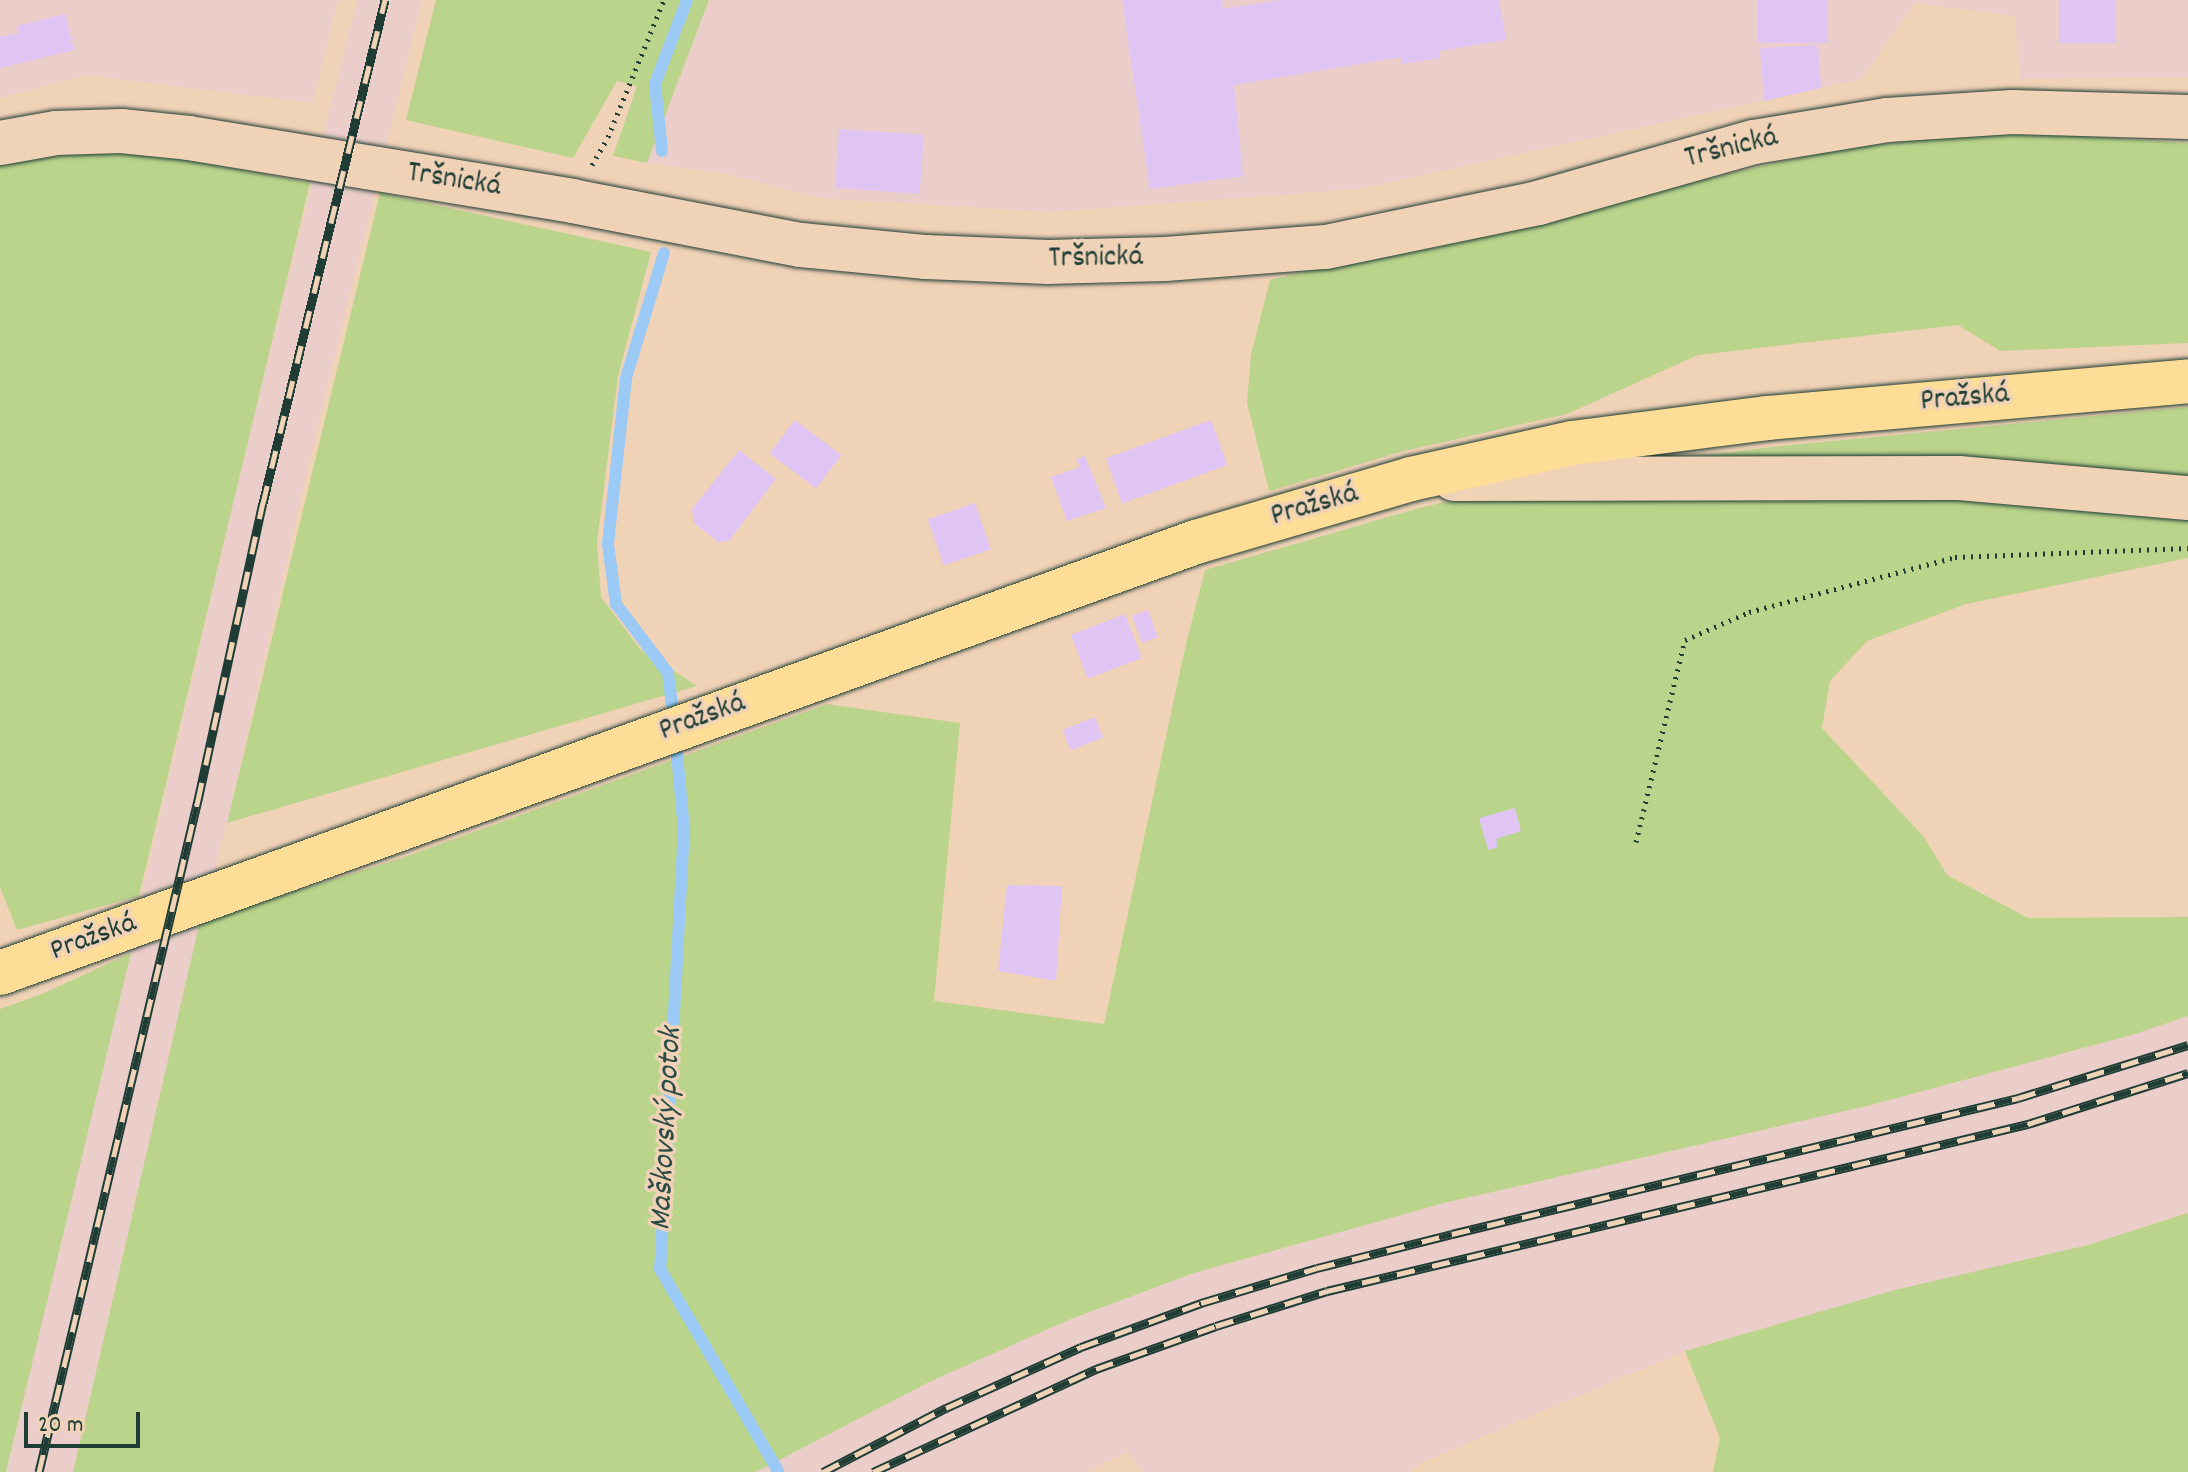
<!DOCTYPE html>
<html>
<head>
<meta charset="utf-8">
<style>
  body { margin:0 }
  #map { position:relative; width:2188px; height:1472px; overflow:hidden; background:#f0d2b7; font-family:Dekko,sans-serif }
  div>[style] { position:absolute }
  .built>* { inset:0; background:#ebcec9 }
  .green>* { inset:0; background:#bad48c }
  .stream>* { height:12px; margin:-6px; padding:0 6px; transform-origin:6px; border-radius:6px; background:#9bcaf6 }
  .building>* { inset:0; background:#e0c5f4; transform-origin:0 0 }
  .path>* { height:5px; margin-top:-2.5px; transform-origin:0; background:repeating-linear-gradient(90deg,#1f3d34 0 2px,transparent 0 8px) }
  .roads { filter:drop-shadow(0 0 2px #1f3d34) drop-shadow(0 0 2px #1f3d34) }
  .minor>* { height:44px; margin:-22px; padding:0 22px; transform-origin:22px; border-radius:22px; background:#f0d2b7 }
  .major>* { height:44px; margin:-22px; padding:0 22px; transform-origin:22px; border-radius:22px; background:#fedd96 }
  .rail>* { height:9px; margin-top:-4.5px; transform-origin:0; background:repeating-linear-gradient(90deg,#f0d2b7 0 18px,#1f3d34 0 36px); box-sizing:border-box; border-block:2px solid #1f3d34 }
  span { translate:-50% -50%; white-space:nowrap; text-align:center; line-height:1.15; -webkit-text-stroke:7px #f0d2b7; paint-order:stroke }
  .street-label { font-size:30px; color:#1f3d34 }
  .water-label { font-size:32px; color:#2b4b47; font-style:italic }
  .scale { position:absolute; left:24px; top:1412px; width:116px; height:36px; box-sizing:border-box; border:4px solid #1f3d34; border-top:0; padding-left:10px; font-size:24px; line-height:28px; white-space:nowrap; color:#1f3d34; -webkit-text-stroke:6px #f0d2b7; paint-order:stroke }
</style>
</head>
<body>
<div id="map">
  <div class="built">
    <div style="clip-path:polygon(0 0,338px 0,313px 103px,85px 75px,0 98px)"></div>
    <div style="clip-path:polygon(357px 0,422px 0,315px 438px,227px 823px,200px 921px,73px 1472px,6px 1472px,247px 445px)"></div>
    <div style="clip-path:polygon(709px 0,2188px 0,2188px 77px,2020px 79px,2015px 16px,1915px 3px,1861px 79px,1360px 189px,1051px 212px,819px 198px,728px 174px,647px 163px)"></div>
    <div style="clip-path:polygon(2188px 1016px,2188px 1212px,2088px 1245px,1685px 1351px,1425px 1461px,1408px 1472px,1142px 1472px,1128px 1452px,1085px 1472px,756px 1472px,931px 1381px,1071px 1319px,1194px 1273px,1444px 1203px,1871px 1105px,2135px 1034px)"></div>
  </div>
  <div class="green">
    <div style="clip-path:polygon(436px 0,709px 0,647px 163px,613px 156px,637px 86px,617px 81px,573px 158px,406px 120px)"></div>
    <div style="clip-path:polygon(2003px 131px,2188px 143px,2188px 343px,2000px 351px,1958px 325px,1698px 355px,1567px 414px,1404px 451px,1269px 491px,1247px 403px,1251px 355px,1270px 280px,1836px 149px)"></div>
    <div style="clip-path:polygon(149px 152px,310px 183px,139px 896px,17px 930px,0 887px,0 163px,60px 153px)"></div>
    <div style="clip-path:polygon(380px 193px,651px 252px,618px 376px,597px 543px,601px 597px,640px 649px,697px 686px,227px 823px)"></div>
    <div style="clip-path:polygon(2188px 407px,2188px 558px,1966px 604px,1867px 641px,1830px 681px,1822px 728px,1924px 837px,1947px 875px,2028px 918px,2188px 917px,2188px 1016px,2135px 1034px,1871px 1105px,1444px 1203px,1194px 1273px,1071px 1319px,931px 1381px,756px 1472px,73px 1472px,200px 921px,402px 858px,827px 704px,960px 723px,934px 1001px,1104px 1024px,1186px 644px,1205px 570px,1419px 508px,1577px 472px,1771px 447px)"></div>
    <div style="clip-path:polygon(131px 953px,6px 1472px,0 1472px,0 1009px,42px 994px)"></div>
    <div style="clip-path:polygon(2188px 1213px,2188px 1472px,1713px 1472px,1720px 1438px,1685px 1351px,1895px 1290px,2088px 1245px)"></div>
  </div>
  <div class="stream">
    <div style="left:662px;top:151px;width:67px;rotate:-96deg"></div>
    <div style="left:655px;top:84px;width:90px;rotate:-69.1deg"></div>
    <div style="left:664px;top:253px;width:131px;rotate:106.9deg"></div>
    <div style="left:626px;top:378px;width:167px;rotate:96.2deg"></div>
    <div style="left:608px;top:544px;width:61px;rotate:82.4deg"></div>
    <div style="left:616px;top:604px;width:86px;rotate:53deg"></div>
    <div style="left:668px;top:673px;width:31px;rotate:83deg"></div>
    <div style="left:677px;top:754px;width:75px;rotate:84.7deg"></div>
    <div style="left:684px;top:829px;width:441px;rotate:93.1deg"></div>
    <div style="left:660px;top:1269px;width:234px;rotate:59.7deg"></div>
  </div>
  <div class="building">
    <div style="clip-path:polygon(1122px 0,1222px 0,1223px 9px,1280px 0,1499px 0,1506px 40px,1439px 51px,1440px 58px,1402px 64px,1401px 57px,1234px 85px,1243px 176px,1150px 189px)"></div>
    <div style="left:1758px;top:0;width:70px;height:43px"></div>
    <div style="left:2059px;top:0;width:57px;height:43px"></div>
    <div style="clip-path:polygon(65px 14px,74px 50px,0 68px,0 37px,19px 33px,17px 26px)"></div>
    <div style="clip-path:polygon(1818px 45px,1821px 88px,1764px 101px,1760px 48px)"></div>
    <div style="left:839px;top:129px;width:85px;height:59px;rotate:4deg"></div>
    <div style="left:795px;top:420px;width:58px;height:42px;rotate:37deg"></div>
    <div style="left:1211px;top:420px;width:48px;height:112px;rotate:70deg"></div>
    <div style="clip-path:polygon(739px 450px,776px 479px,729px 541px,718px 542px,694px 523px,692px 509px)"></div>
    <div style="clip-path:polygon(1085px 456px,1106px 508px,1067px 521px,1051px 477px,1080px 467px,1076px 459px)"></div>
    <div style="left:975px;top:503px;width:49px;height:50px;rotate:71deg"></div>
    <div style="left:1148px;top:610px;width:29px;height:17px;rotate:70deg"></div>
    <div style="left:1125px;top:614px;width:47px;height:58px;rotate:69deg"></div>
    <div style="left:1095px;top:717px;width:22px;height:35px;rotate:68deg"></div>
    <div style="clip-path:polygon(1515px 808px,1521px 831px,1496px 839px,1498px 847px,1488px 850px,1479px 818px)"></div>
    <div style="clip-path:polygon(1007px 885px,1062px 886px,1056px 981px,998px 971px)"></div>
  </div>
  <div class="path">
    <div style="left:592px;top:165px;width:32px;rotate:-60deg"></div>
    <div style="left:608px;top:137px;width:148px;rotate:-67.8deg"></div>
    <div style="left:1636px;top:842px;width:208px;rotate:-76.4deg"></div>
    <div style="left:1685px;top:640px;width:70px;rotate:-23.6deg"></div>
    <div style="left:1749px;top:612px;width:213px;rotate:-14.9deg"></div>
    <div style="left:1955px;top:557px;width:233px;rotate:-2.2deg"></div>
  </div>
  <div class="roads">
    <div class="minor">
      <div style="left:0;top:143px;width:57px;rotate:-10.1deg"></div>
      <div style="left:56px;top:133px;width:65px;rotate:-1.8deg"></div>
      <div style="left:121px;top:131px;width:68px;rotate:5.9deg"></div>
      <div style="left:189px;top:138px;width:388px;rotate:9.3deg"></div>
      <div style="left:572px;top:201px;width:233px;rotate:10.9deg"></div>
      <div style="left:801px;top:245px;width:126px;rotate:5.5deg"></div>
      <div style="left:926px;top:257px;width:122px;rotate:2.3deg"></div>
      <div style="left:1048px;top:262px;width:117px;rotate:-1.5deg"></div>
      <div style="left:1165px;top:259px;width:161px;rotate:-4.3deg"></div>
      <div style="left:1326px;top:247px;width:217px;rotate:-11.7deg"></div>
      <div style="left:1538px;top:203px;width:224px;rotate:-15.8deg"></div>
      <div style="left:1754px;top:142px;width:135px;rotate:-9.4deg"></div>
      <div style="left:1887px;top:120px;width:125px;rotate:-3.7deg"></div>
      <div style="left:2012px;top:112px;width:176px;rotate:1.6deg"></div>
      <div style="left:1454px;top:479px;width:505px;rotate:-0.11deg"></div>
      <div style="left:1959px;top:478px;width:230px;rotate:5deg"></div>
    </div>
    <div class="major">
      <div style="left:0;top:973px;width:1271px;rotate:-19.82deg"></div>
      <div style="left:1196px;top:542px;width:224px;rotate:-16.3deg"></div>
      <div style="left:1411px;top:479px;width:165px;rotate:-12.6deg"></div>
      <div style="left:1572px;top:443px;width:198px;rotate:-7.3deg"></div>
      <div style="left:1768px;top:418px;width:422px;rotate:-5deg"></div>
    </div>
  </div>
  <div class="rail">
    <div style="left:39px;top:1472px;width:691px;rotate:-76.69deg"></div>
    <div style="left:198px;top:800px;width:304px;rotate:-77.7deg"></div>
    <div style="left:263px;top:503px;width:518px;rotate:-76.37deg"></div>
    <div style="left:823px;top:1472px;width:139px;rotate:-27.5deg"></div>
    <div style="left:946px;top:1408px;width:148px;rotate:-24.3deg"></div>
    <div style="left:1081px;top:1347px;width:128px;rotate:-20.1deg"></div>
    <div style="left:1201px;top:1303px;width:121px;rotate:-16.8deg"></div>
    <div style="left:1317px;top:1268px;width:139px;rotate:-14.1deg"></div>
    <div style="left:1452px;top:1234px;width:582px;rotate:-13.51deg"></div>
    <div style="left:2018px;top:1098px;width:178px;rotate:-17.3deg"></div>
    <div style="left:873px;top:1472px;width:246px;rotate:-24.8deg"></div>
    <div style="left:1096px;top:1369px;width:127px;rotate:-19.7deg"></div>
    <div style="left:1216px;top:1326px;width:116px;rotate:-17.5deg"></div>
    <div style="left:1327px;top:1291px;width:721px;rotate:-13.4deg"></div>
    <div style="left:2028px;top:1124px;width:168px;rotate:-17.7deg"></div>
  </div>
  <div class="street-label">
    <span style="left:1732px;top:150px;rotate:-14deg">Tršnická</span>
    <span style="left:454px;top:182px;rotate:9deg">Tršnická</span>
    <span style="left:1096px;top:260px;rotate:-1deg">Tršnická</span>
    <span style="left:1965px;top:400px;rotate:-5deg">Pražská</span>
    <span style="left:1315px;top:507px;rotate:-16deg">Pražská</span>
    <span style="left:703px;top:719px;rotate:-20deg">Pražská</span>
    <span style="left:94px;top:939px;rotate:-20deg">Pražská</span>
  </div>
  <div class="water-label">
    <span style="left:668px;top:1129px;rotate:-87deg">Maškovský potok</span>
  </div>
  <div class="scale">20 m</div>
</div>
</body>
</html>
